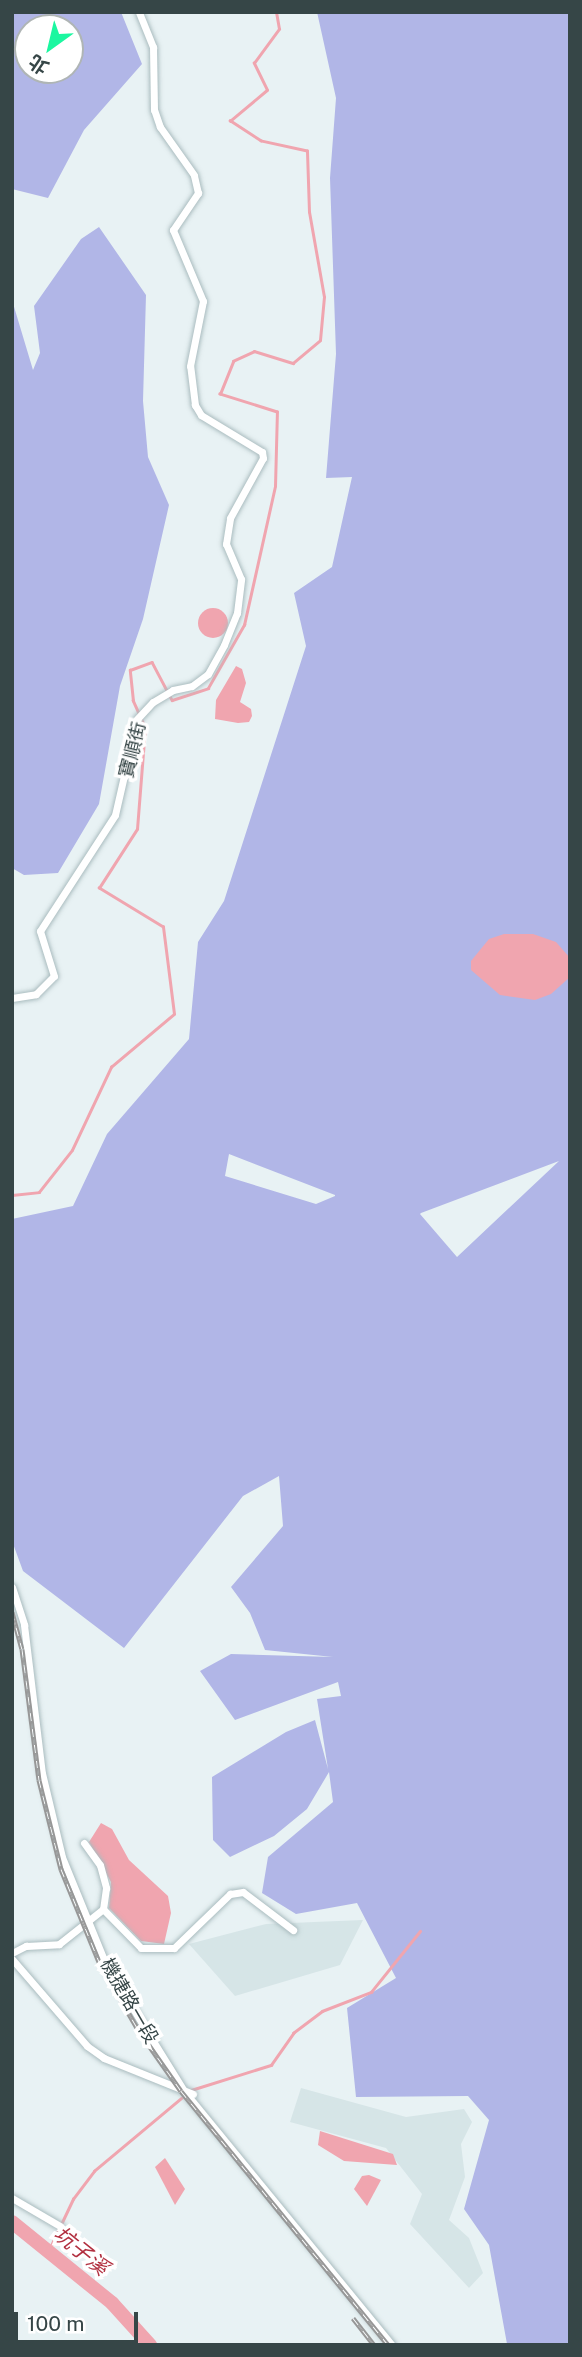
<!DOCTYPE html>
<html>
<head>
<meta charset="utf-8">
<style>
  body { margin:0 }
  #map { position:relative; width:582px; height:2357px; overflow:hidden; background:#e8f2f4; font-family:"Public Sans","Noto Sans TC",sans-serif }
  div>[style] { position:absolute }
  .residential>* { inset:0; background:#d6e5e7 }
  .green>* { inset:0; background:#b1b6e7 }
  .water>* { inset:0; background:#f0a5af }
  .round { border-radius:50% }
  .stream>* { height:2.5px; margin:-1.25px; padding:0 1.25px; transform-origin:1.25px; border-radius:1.25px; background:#f0a5af }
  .river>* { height:14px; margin:-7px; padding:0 7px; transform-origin:7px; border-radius:7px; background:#f0a5af }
  .roads { filter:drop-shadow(0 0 2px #aabcbf) drop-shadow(0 0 2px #aabcbf) }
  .minor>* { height:7px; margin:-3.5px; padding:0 3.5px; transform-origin:3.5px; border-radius:3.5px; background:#fff }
  .rail>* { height:5px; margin-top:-2.5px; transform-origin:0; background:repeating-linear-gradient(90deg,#fff 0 8px,#979797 0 16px); box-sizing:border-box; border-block:2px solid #979797 }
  span { translate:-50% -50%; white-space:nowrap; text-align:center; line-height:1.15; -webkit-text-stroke:7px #fff; paint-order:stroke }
  .street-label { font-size:19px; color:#364647 }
  .water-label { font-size:21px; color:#b23040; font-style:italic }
  .frame { position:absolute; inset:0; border:14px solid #364647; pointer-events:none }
  .north { position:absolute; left:14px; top:14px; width:70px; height:70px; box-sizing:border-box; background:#fff; border:2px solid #afb5b5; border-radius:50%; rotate:214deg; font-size:19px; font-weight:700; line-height:28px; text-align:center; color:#364647 }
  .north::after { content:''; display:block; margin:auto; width:24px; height:32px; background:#1bf7a0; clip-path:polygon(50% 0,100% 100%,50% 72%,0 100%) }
  .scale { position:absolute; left:14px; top:2312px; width:124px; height:32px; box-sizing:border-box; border:4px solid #364647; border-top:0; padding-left:9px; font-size:21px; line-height:24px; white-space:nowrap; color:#364647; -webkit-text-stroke:5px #fff; paint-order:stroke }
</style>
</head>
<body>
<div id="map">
  <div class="residential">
    <div style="clip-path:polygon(363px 1920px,340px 1965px,235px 1996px,189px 1944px,266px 1924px)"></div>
    <div style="clip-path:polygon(301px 2088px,406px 2117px,464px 2109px,472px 2122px,461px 2144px,465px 2177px,449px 2220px,469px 2238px,483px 2273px,469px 2288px,410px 2224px,422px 2194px,386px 2148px,290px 2122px)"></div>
  </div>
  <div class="green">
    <div style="clip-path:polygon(evenodd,12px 12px,121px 12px,142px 64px,84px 130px,48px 198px,12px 189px,12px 12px,28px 28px,70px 28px,70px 70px,28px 70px,28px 28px)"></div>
    <div style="clip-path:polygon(evenodd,317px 12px,570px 12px,570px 2345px,507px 2344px,489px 2245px,464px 2209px,489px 2120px,468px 2096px,356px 2097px,347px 2008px,396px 1978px,357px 1903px,296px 1914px,262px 1893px,268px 1857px,333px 1802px,329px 1772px,307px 1809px,274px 1836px,230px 1857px,213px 1840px,212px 1777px,286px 1732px,315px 1720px,328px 1769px,317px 1699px,341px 1696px,338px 1682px,235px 1720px,200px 1671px,231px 1654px,333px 1657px,265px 1650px,250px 1613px,231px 1587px,283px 1526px,279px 1476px,243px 1496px,124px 1648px,23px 1571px,12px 1541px,12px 1219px,73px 1206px,107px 1134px,189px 1039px,198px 942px,224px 901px,306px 646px,294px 593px,332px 567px,352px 477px,326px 478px,336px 354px,330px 178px,336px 98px,317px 12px,229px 1154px,335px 1195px,335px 1196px,316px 1204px,225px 1176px,229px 1154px,317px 12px,559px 1161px,457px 1257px,420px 1214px,421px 1213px,559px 1161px)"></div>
    <div style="clip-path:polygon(99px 227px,146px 295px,143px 401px,148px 457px,169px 505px,143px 619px,120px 686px,99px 804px,58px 873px,24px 875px,12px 868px,12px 300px,33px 370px,40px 353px,34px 306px,81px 239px)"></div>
  </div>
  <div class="water">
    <div class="round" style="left:198px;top:608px;width:30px;height:30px"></div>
    <div style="clip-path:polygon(236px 666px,242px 669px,246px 683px,240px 702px,251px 709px,252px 716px,249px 722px,238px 723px,215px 719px,216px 700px)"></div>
    <div style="clip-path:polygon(504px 934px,533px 934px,556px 942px,570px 958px,570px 977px,551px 994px,535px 1000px,500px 995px,471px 970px,471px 961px,489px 939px)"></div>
    <div style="clip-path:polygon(101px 1823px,112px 1829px,129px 1860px,168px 1896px,171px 1913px,164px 1944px,141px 1941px,109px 1908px,111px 1882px,89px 1842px)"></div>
    <div style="clip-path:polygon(320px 2131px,393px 2154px,397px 2165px,344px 2161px,318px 2145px)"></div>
    <div style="clip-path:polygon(165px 2158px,185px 2189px,175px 2205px,155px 2167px)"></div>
    <div style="clip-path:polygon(369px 2175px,381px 2180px,367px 2206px,354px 2189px,362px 2176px)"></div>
  </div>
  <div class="stream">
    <div style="left:12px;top:1195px;width:27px;rotate:-6deg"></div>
    <div style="left:39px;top:1192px;width:53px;rotate:-51.8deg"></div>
    <div style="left:72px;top:1150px;width:92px;rotate:-64.8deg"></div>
    <div style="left:111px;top:1067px;width:82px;rotate:-40.1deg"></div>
    <div style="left:174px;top:1014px;width:88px;rotate:-97.2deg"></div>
    <div style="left:163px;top:927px;width:75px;rotate:-148.6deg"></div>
    <div style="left:99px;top:888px;width:70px;rotate:-57.2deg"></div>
    <div style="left:137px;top:829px;width:101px;rotate:-85.5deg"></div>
    <div style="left:145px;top:728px;width:30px;rotate:-114deg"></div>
    <div style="left:133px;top:701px;width:31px;rotate:-96deg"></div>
    <div style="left:130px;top:670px;width:23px;rotate:-20deg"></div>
    <div style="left:152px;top:662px;width:43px;rotate:62.2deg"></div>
    <div style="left:172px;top:700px;width:38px;rotate:-18deg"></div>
    <div style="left:208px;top:688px;width:73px;rotate:-60.3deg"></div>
    <div style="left:244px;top:625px;width:142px;rotate:-77.4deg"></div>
    <div style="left:275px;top:486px;width:74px;rotate:-88.5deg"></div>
    <div style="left:277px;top:412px;width:60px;rotate:-162.5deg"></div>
    <div style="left:220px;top:394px;width:35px;rotate:-68deg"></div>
    <div style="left:233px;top:361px;width:23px;rotate:-25deg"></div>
    <div style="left:254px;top:351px;width:41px;rotate:17.1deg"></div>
    <div style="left:293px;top:363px;width:35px;rotate:-40deg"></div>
    <div style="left:320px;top:340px;width:43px;rotate:-84.7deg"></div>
    <div style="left:324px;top:297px;width:86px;rotate:-100deg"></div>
    <div style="left:309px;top:212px;width:61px;rotate:-91.9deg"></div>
    <div style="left:307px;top:151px;width:47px;rotate:-167.7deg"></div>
    <div style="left:261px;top:141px;width:37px;rotate:-147deg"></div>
    <div style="left:230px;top:121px;width:48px;rotate:-40deg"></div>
    <div style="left:267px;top:90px;width:30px;rotate:-116deg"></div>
    <div style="left:254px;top:63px;width:42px;rotate:-53.7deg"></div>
    <div style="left:279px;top:29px;width:17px;rotate:-100deg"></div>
    <div style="left:191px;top:2090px;width:84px;rotate:-17.4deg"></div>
    <div style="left:271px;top:2065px;width:39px;rotate:-55deg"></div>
    <div style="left:293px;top:2033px;width:36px;rotate:-37deg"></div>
    <div style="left:322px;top:2011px;width:53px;rotate:-21.2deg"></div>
    <div style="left:371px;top:1992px;width:78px;rotate:-51.2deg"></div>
    <div style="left:47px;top:2254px;width:61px;rotate:-64.7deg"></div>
    <div style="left:73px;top:2199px;width:35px;rotate:-53deg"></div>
    <div style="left:94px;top:2171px;width:120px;rotate:-39.9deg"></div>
  </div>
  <div class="river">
    <div style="left:12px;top:2222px;width:129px;rotate:39deg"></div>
    <div style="left:112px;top:2303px;width:57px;rotate:47.9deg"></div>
  </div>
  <div class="roads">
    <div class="minor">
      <div style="left:12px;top:998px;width:24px;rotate:-9deg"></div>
      <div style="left:36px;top:994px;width:25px;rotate:-45deg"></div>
      <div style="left:54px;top:976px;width:47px;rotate:-107.3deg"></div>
      <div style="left:40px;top:931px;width:138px;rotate:-57.1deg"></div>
      <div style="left:115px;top:815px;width:98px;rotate:-77.1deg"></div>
      <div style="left:137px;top:719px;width:23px;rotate:-47deg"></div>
      <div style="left:153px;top:702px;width:23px;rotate:-31deg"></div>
      <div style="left:173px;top:690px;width:19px;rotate:-12deg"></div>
      <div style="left:192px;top:686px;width:20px;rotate:-37deg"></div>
      <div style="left:208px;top:674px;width:33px;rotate:-61deg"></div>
      <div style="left:224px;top:645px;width:35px;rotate:-68deg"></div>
      <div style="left:237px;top:613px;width:34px;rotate:-83deg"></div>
      <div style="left:241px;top:579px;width:38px;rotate:-113deg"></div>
      <div style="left:226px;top:544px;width:26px;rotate:-81deg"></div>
      <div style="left:230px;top:518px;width:68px;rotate:-61.2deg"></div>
      <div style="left:263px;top:458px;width:6px;rotate:-99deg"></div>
      <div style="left:262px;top:452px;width:71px;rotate:-148.8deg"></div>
      <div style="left:201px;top:415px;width:12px;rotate:-121deg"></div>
      <div style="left:195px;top:405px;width:39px;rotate:-97deg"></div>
      <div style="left:190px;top:366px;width:66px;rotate:-78.7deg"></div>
      <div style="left:203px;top:301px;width:77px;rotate:-112.9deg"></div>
      <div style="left:173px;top:230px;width:45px;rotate:-56deg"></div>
      <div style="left:198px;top:193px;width:18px;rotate:-103deg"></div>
      <div style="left:194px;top:175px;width:59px;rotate:-125.3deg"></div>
      <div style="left:160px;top:127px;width:18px;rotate:-109deg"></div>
      <div style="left:154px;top:110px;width:63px;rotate:-90.9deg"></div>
      <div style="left:153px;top:47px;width:38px;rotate:-112deg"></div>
      <div style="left:12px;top:1587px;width:40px;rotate:72deg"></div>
      <div style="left:24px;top:1625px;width:149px;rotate:83.1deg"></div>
      <div style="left:42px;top:1773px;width:86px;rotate:76.6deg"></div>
      <div style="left:62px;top:1857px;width:117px;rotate:67.8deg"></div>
      <div style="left:106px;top:1965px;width:148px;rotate:58.2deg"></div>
      <div style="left:184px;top:2091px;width:328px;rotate:50.7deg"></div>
      <div style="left:84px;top:1843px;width:27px;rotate:54deg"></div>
      <div style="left:100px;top:1865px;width:24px;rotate:75deg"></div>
      <div style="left:106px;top:1888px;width:21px;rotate:98deg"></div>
      <div style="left:103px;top:1909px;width:54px;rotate:45.7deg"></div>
      <div style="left:141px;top:1948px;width:33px"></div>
      <div style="left:174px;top:1948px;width:78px;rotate:-44deg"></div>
      <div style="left:230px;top:1894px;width:13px;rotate:-9deg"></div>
      <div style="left:243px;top:1892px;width:63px;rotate:37.2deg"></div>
      <div style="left:12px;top:1953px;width:16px;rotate:-27deg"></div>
      <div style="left:26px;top:1946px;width:33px;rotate:-3deg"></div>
      <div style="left:59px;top:1944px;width:56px;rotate:-38.5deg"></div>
      <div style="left:12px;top:1959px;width:115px;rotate:49.2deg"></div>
      <div style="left:87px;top:2046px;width:21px;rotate:35deg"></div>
      <div style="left:104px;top:2058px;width:96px;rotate:22deg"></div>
      <div style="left:12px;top:2198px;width:56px;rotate:30.3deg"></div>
    </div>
  </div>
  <div class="rail">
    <div style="left:12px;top:1612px;width:38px;rotate:75deg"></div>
    <div style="left:22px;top:1649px;width:132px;rotate:82.6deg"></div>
    <div style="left:39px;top:1780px;width:92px;rotate:76.1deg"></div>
    <div style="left:61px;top:1869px;width:103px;rotate:67.7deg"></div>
    <div style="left:100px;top:1964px;width:78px;rotate:59.8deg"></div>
    <div style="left:139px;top:2031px;width:73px;rotate:55deg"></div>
    <div style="left:181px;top:2091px;width:328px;rotate:50.8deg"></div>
    <div style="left:353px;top:2318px;width:34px;rotate:52deg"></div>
  </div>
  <div class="street-label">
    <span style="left:133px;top:750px;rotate:-76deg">寶順街</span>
    <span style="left:129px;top:2001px;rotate:60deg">機捷路一段</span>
  </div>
  <div class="water-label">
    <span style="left:81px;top:2251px;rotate:39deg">坑子溪</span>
  </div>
  <div class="frame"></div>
  <div class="north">北</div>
  <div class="scale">100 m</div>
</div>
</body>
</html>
